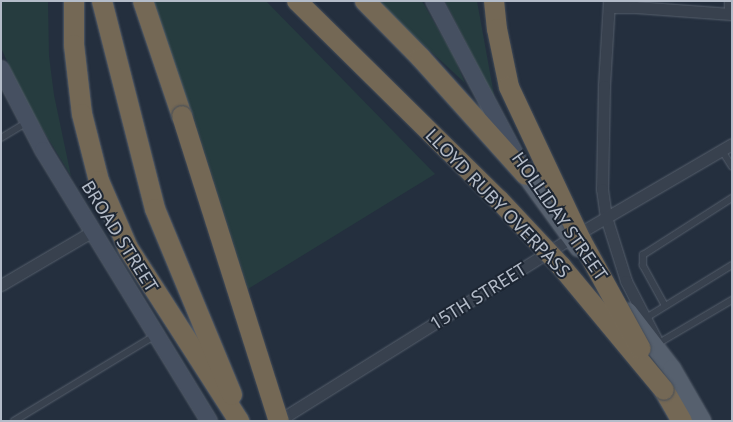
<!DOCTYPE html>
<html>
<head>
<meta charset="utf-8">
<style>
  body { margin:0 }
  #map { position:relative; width:733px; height:422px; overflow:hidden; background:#242f3e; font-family:"Noto Sans",sans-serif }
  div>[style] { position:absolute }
  .green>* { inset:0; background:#263c3f }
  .roads { filter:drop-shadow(0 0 1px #565f6c) drop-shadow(0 0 1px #565f6c) }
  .service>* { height:5.5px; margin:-2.75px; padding:0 2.75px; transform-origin:2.75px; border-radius:2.75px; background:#38414e }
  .minor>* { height:11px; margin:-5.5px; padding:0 5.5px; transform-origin:5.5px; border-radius:5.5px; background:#38414e }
  .secondary>* { height:16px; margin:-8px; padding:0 8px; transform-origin:8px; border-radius:8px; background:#465061 }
  .primary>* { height:18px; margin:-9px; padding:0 9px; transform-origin:9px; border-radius:9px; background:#56606e }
  .motorway>* { height:20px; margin:-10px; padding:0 10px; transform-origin:10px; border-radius:10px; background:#746855 }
  .bridges { filter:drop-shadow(0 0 1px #434c59) drop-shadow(0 0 1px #434c59) }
  .motorway-bridge>* { height:20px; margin:-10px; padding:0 10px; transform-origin:10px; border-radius:10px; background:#746855 }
  span { translate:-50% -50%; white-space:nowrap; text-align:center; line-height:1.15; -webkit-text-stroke:4px #1d2633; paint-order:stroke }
  .street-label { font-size:18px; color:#b4bcc9 }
  .frame { position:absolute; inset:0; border:2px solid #b4bcc9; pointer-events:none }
</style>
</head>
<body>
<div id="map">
  <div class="green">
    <div style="clip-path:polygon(1px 1px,48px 1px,49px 56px,54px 95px,71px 176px,27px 104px,1px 48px)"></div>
    <div style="clip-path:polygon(152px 1px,266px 1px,435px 174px,243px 292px)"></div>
    <div style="clip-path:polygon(376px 1px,422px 1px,454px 57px,465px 83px)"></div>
    <div style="clip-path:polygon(445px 1px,477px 1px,496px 106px,474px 58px)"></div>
  </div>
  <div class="roads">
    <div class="service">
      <div style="left:728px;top:14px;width:13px;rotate:-90deg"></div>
      <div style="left:1px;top:138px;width:29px;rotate:-31deg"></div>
      <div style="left:722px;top:150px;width:19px;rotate:58deg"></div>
      <div style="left:665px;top:306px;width:46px;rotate:-118.8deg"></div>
      <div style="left:643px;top:266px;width:11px;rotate:-90deg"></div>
      <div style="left:643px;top:255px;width:106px;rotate:-32.6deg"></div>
      <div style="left:646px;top:318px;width:101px;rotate:-31.6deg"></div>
      <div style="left:659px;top:343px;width:85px;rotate:-30.5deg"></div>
      <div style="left:14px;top:421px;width:166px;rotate:-31.2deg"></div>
    </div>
    <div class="minor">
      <div style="left:609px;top:1px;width:85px;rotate:93.4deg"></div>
      <div style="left:604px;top:86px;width:103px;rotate:91.1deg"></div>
      <div style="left:602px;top:189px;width:28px;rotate:82deg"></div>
      <div style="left:606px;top:217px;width:67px;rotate:72.6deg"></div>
      <div style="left:626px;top:281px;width:65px;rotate:62.7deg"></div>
      <div style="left:609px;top:7px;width:25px"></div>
      <div style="left:634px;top:7px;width:98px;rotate:4.1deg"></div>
      <div style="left:1px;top:285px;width:107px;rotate:-30.4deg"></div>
      <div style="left:278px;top:421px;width:345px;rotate:-32deg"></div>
      <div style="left:571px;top:238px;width:186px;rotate:-30.3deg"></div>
    </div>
    <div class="secondary">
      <div style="left:434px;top:1px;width:178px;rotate:62.1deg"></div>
      <div style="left:1px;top:69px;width:91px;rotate:62.6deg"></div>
      <div style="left:43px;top:150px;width:318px;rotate:58.5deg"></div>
    </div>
    <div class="primary">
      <div style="left:526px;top:175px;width:90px;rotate:54deg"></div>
      <div style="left:628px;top:312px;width:72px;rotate:52.3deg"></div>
      <div style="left:672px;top:369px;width:60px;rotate:60deg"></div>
    </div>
    <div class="motorway">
      <div style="left:74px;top:1px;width:44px;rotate:90deg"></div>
      <div style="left:74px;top:45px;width:69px;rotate:83.4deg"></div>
      <div style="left:82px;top:114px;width:69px;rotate:75.8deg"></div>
      <div style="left:99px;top:181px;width:73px;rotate:66.6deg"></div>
      <div style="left:128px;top:248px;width:206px;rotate:57.3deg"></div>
      <div style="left:102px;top:1px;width:215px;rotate:75.7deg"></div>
      <div style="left:155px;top:209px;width:201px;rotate:67.5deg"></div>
      <div style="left:143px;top:1px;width:121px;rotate:71.3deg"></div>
      <div style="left:365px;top:1px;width:80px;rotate:45.5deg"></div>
      <div style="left:421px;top:58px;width:157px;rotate:48.1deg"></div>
      <div style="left:664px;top:390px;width:36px;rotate:60deg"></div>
    </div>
  </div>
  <div class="bridges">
    <div class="motorway-bridge">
      <div style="left:297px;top:1px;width:284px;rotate:44.6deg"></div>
      <div style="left:499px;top:200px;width:91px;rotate:46.8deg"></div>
      <div style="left:561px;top:266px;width:161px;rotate:50.3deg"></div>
      <div style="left:494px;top:1px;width:28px;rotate:84deg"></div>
      <div style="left:497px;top:29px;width:59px;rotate:78.3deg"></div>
      <div style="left:509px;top:87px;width:169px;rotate:64.8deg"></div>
      <div style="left:581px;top:240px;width:124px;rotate:61.2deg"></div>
      <div style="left:182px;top:116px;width:320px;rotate:72.4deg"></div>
    </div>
  </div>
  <div class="street-label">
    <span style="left:498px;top:203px;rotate:46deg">LLOYD RUBY OVERPASS</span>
    <span style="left:560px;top:216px;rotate:55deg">HOLLIDAY STREET</span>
    <span style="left:120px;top:236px;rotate:58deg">BROAD STREET</span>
    <span style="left:478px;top:296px;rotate:-32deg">15TH STREET</span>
  </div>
  <div class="frame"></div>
</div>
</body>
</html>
